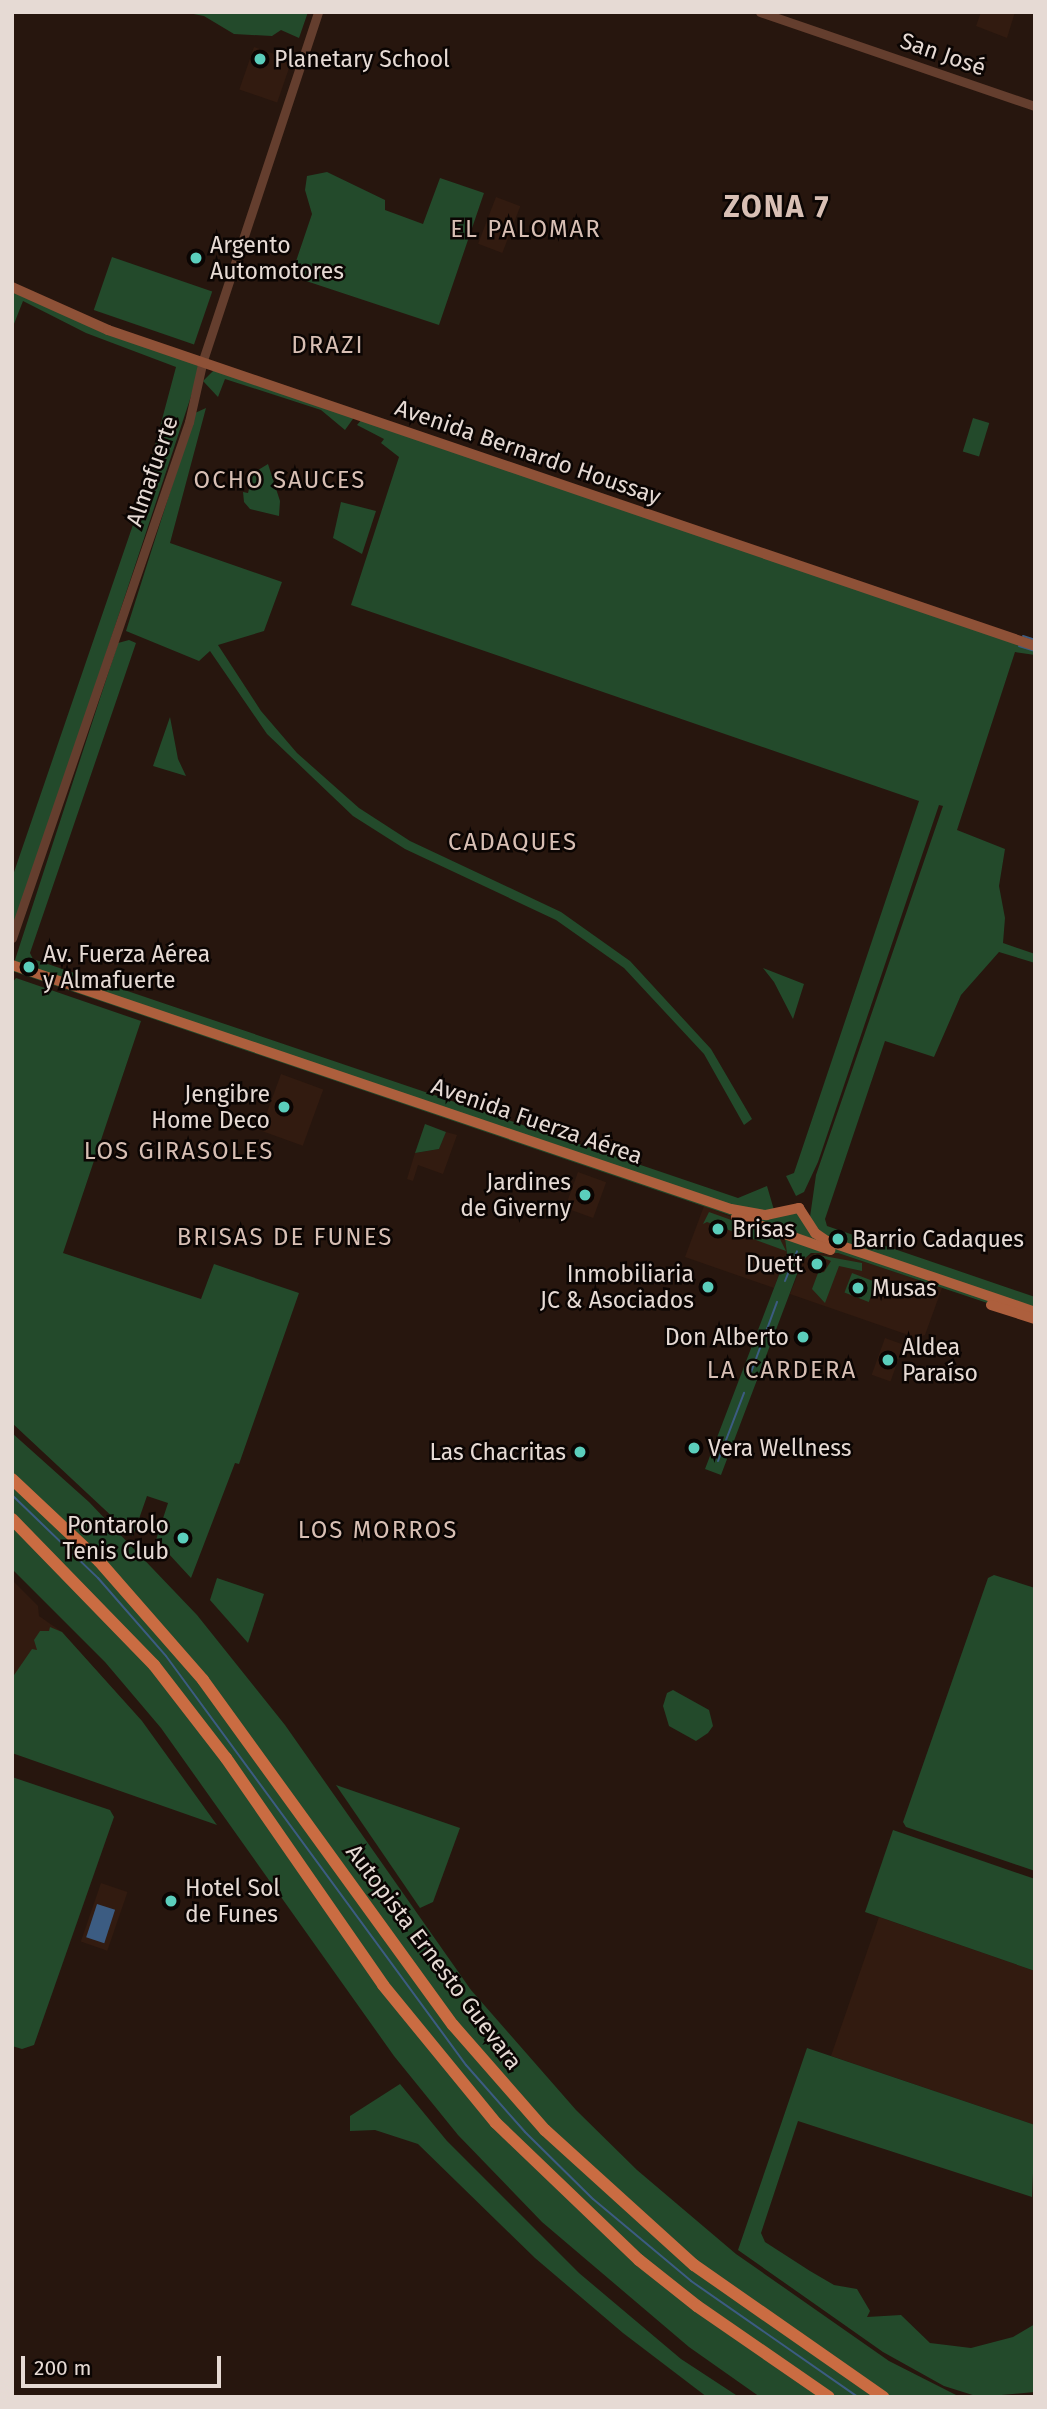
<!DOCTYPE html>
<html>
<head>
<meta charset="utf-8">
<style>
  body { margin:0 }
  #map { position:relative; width:1047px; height:2409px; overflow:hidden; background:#27160e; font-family:"Fira Sans",sans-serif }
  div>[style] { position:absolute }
  .built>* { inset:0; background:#321b10; transform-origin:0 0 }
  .green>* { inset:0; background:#234a2b; transform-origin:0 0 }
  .water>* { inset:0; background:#3c5c82; transform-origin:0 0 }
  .stream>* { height:2px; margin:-1px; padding:0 1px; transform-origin:1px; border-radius:1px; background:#3c5c82 }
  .tertiary>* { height:9px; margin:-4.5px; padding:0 4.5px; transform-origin:4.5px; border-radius:4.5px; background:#643e2e }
  .secondary>* { height:10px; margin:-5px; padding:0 5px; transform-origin:5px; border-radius:5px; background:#8e5137 }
  .primary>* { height:10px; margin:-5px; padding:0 5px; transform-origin:5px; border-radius:5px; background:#ad5f3d }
  .motorway>* { height:12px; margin:-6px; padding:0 6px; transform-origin:6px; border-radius:6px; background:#ca6c42 }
  .dots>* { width:19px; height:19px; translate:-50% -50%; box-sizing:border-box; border:4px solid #0b0503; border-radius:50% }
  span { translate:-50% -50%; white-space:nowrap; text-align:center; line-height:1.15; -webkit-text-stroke:5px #0b0503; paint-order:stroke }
  .street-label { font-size:23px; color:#e6dad4 }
  .poi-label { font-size:23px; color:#e6dad4 }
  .left { translate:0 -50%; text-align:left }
  .right { translate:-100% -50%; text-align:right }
  .neighbourhood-label { font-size:24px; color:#d8bfb4; letter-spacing:2px }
  .district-label { font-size:30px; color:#d8bfb4; font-weight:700; letter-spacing:2px }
  .frame { position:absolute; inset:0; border:14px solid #e6dad4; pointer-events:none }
  .scale { position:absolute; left:21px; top:2356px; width:200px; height:32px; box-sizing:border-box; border:4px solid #e6dad4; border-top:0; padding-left:9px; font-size:21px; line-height:24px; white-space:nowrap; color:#e6dad4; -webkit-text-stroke:5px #0b0503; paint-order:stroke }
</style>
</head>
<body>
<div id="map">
  <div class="built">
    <div style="clip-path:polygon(981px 12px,1015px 12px,1007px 38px,976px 26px)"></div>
    <div style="left:254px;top:47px;width:40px;height:45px;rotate:19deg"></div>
    <div style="left:496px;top:197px;width:26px;height:50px;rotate:21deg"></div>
    <div style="left:281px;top:1074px;width:45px;height:60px;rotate:20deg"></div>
    <div style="clip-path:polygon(446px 1132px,457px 1135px,443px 1174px,418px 1165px,413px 1181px,407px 1179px,415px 1153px,439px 1149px)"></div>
    <div style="left:578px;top:1172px;width:30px;height:38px;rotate:20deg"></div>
    <div style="clip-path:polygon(704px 1206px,785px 1238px,787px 1254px,774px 1288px,685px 1257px)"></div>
    <div style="clip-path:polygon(817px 1252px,838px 1253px,942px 1288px,925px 1335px,917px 1338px,790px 1294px,804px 1258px)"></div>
    <div style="left:885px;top:1338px;width:20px;height:39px;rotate:20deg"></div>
    <div style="clip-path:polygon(12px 1580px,38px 1606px,39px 1616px,62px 1632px,142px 1721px,12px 1678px)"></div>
    <div style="left:101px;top:1883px;width:28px;height:62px;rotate:19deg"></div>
    <div style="clip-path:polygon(879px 1917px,1035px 1971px,1035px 2125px,831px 2056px)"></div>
  </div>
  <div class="green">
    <div style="clip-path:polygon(183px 12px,308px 12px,299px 38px,281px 30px,272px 36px,234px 34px,204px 16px)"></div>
    <div style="clip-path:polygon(327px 172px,385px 200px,385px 210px,423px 224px,440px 178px,484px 193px,439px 325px,291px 276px,312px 214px,305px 190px,307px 176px)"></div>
    <div style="left:112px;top:257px;width:106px;height:56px;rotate:19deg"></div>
    <div style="clip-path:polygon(12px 287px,52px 307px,203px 360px,12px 938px,12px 878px,137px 513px,176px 367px,86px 333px,23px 301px,12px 329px)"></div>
    <div style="clip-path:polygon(215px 369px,355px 416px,345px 430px,321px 410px,225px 379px,218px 397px,203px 381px)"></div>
    <div style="clip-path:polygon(206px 408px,170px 543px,282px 582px,264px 631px,218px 645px,261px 711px,297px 753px,359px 808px,410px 841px,561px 912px,630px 961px,711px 1049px,752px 1119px,744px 1125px,704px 1054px,624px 968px,556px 920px,405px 849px,353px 816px,267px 734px,210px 651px,199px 661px,126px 631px,195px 413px)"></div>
    <div style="left:973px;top:418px;width:17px;height:35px;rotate:17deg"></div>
    <div style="clip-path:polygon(362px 419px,1035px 646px,1035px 655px,1015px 652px,957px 830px,1005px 849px,999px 886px,1005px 918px,1003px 943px,1035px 954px,1035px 963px,999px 952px,961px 995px,934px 1057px,885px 1041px,825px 1219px,827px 1226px,1035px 1297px,1035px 1319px,838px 1253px,811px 1253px,802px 1261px,721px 1475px,705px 1469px,787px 1254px,785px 1238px,750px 1222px,12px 971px,12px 965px,743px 1213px,788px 1209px,810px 1217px,816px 1175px,943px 806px,939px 805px,818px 1162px,804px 1192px,796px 1196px,786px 1176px,794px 1173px,919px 801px,351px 605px,399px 457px,381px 443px,384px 439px,357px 425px)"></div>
    <div style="clip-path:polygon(268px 464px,280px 501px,279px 516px,250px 509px,244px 502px,243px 492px,248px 493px,253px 473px)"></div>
    <div style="clip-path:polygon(341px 502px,376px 511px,362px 554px,333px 538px)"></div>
    <div style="clip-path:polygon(129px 640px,136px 643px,30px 953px,33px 959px,738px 1198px,767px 1186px,774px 1210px,749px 1212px,14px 963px,118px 643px)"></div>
    <div style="clip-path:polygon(170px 717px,178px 759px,186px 776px,153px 766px)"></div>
    <div style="clip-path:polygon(763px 968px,804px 984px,793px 1019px,774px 982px)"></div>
    <div style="clip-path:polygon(16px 978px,141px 1021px,63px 1253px,201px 1299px,214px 1264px,299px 1293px,239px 1464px,235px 1463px,191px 1578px,156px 1540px,168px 1503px,147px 1496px,133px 1536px,12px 1423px,12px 983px)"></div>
    <div style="clip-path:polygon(425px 1124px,446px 1132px,439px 1149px,415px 1153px)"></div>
    <div style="clip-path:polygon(709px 1212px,779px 1237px,786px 1251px,707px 1222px,703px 1224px)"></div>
    <div style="clip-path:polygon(813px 1254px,862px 1263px,862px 1271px,839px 1266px,825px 1303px,812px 1289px,818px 1273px,824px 1272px,831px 1261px)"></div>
    <div style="left:852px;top:1273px;width:26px;height:21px;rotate:21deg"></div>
    <div style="clip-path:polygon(12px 1433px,89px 1502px,197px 1615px,285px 1725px,471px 1990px,576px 2110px,637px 2170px,736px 2254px,889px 2361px,960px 2397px,760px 2397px,689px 2347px,542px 2222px,458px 2135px,394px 2056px,161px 1728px,105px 1662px,12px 1569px)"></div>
    <div style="clip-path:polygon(994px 1575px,1035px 1588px,1035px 1871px,906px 1827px,903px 1822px,988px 1578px)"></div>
    <div style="clip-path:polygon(217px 1578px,264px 1594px,248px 1643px,210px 1600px)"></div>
    <div style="clip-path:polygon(50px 1627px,62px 1632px,142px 1721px,217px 1825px,12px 1753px,12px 1678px,32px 1649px,37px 1650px,34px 1640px,40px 1631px,49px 1631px)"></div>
    <div style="clip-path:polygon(673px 1690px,709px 1710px,713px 1726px,708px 1733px,696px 1741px,669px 1726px,663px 1706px,667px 1693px)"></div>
    <div style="clip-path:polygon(12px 1777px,110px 1810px,114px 1817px,34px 2045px,22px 2049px,12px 2046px)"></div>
    <div style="clip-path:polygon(336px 1785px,460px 1828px,433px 1902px,420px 1908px)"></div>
    <div style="clip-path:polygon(893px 1830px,1035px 1879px,1035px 1971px,865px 1912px)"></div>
    <div style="clip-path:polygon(807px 2048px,1035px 2125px,1032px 2197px,798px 2121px,761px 2233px,765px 2242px,810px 2271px,834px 2285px,857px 2289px,870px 2311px,867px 2317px,901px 2315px,930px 2343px,971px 2348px,1013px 2337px,1035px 2324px,1035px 2392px,979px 2397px,944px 2386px,883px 2352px,738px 2250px)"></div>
    <div style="clip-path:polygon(400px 2084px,447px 2141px,579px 2273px,681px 2359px,739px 2397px,707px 2397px,623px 2333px,535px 2258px,418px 2144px,375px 2130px,350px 2131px,350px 2116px)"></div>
  </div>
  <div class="water">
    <div style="left:97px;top:1904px;width:19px;height:35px;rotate:18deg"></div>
  </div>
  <div class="stream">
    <div style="left:1023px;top:636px;width:13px;rotate:18deg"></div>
    <div style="left:1019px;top:646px;width:17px;rotate:17deg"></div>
    <div style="left:785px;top:1281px;width:32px;rotate:-68deg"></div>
    <div style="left:750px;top:1375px;width:78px;rotate:-69.7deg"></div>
    <div style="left:718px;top:1461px;width:73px;rotate:-69.1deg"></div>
    <div style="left:12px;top:1495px;width:120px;rotate:44deg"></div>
    <div style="left:98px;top:1578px;width:103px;rotate:48.9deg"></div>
    <div style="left:166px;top:1656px;width:507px;rotate:53.74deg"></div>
    <div style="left:466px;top:2065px;width:89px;rotate:48.6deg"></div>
    <div style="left:525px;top:2132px;width:95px;rotate:44.6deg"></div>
    <div style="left:593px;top:2199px;width:128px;rotate:39.9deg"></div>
    <div style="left:691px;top:2281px;width:203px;rotate:34.8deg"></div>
  </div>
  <div class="tertiary">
    <div style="left:760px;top:12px;width:291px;rotate:18.9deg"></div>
    <div style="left:12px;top:938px;width:546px;rotate:-71.07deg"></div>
    <div style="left:189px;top:422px;width:64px;rotate:-77.3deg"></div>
    <div style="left:203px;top:360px;width:367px;rotate:-71.7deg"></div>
  </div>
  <div class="secondary">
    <div style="left:12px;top:287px;width:105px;rotate:24.1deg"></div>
    <div style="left:108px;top:330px;width:979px;rotate:18.82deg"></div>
  </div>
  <div class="primary">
    <div style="left:12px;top:965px;width:759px;rotate:18.75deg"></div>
    <div style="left:731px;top:1209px;width:36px;rotate:10deg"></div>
    <div style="left:766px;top:1215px;width:34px;rotate:-12deg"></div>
    <div style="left:799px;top:1208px;width:30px;rotate:57deg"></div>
    <div style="left:815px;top:1233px;width:14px;rotate:34deg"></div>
    <div style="left:827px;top:1241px;width:220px;rotate:18.8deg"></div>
    <div style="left:736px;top:1217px;width:100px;rotate:19.3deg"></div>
    <div style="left:991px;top:1305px;width:46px;rotate:17.7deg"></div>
  </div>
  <div class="motorway">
    <div style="left:12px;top:1479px;width:120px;rotate:43.3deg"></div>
    <div style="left:99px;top:1561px;width:158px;rotate:48.8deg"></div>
    <div style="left:203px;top:1680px;width:426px;rotate:54.1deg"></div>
    <div style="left:453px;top:2025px;width:140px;rotate:48.8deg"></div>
    <div style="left:545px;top:2130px;width:201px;rotate:42.2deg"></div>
    <div style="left:694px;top:2265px;width:231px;rotate:34.9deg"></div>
    <div style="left:12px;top:1519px;width:204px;rotate:45.8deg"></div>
    <div style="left:154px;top:1665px;width:118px;rotate:52.3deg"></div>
    <div style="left:226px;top:1758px;width:276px;rotate:55.3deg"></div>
    <div style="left:383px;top:1985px;width:178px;rotate:50.7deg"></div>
    <div style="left:496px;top:2123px;width:198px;rotate:43.8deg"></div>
    <div style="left:639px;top:2260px;width:74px;rotate:38.4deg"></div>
    <div style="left:697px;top:2306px;width:160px;rotate:34.6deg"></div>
  </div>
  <div class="dots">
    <div style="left:260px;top:59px;background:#5bcebc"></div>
    <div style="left:196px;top:258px;background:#5bcebc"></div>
    <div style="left:29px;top:967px;background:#5bcebc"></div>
    <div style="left:284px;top:1107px;background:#5bcebc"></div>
    <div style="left:585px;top:1195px;background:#5bcebc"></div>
    <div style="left:718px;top:1229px;background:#5bcebc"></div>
    <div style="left:838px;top:1239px;background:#5bcebc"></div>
    <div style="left:817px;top:1264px;background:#5bcebc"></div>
    <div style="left:708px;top:1287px;background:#5bcebc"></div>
    <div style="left:858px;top:1288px;background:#5bcebc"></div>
    <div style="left:803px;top:1337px;background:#5bcebc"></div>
    <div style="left:888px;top:1360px;background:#5bcebc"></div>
    <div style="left:694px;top:1448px;background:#5bcebc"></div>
    <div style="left:580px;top:1452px;background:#5bcebc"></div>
    <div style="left:183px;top:1538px;background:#5bcebc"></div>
    <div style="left:171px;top:1901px;background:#5bcebc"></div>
  </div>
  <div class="street-label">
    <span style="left:943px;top:54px;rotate:19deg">San José</span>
    <span style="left:528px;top:452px;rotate:19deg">Avenida Bernardo Houssay</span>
    <span style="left:152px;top:471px;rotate:-71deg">Almafuerte</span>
    <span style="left:537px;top:1121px;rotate:19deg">Avenida Fuerza Aérea</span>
    <span style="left:434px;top:1957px;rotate:53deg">Autopista Ernesto Guevara</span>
  </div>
  <div class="poi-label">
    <span class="left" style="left:274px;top:59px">Planetary School</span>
    <span class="left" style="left:210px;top:258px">Argento<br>Automotores</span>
    <span class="left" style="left:43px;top:967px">Av. Fuerza Aérea<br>y Almafuerte</span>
    <span class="right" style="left:270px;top:1107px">Jengibre<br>Home Deco</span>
    <span class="right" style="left:571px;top:1195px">Jardines<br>de Giverny</span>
    <span class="left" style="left:732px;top:1229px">Brisas</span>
    <span class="left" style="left:852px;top:1239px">Barrio Cadaques</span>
    <span class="right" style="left:803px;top:1264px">Duett</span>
    <span class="right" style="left:694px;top:1287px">Inmobiliaria<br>JC &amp; Asociados</span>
    <span class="left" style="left:872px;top:1288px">Musas</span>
    <span class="right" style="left:789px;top:1337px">Don Alberto</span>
    <span class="left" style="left:902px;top:1360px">Aldea<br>Paraíso</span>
    <span class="left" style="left:708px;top:1448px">Vera Wellness</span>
    <span class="right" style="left:566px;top:1452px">Las Chacritas</span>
    <span class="right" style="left:169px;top:1538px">Pontarolo<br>Tenis Club</span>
    <span class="left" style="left:185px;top:1901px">Hotel Sol<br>de Funes</span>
  </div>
  <div class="neighbourhood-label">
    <span style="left:526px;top:230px">EL PALOMAR</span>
    <span style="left:328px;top:346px">DRAZI</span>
    <span style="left:280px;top:481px">OCHO SAUCES</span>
    <span style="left:513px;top:843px">CADAQUES</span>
    <span style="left:179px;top:1152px">LOS GIRASOLES</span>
    <span style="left:285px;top:1238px">BRISAS DE FUNES</span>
    <span style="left:782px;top:1371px">LA CARDERA</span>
    <span style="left:378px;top:1531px">LOS MORROS</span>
  </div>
  <div class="district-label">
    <span style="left:777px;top:207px">ZONA 7</span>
  </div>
  <div class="frame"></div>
  <div class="scale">200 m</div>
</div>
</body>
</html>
